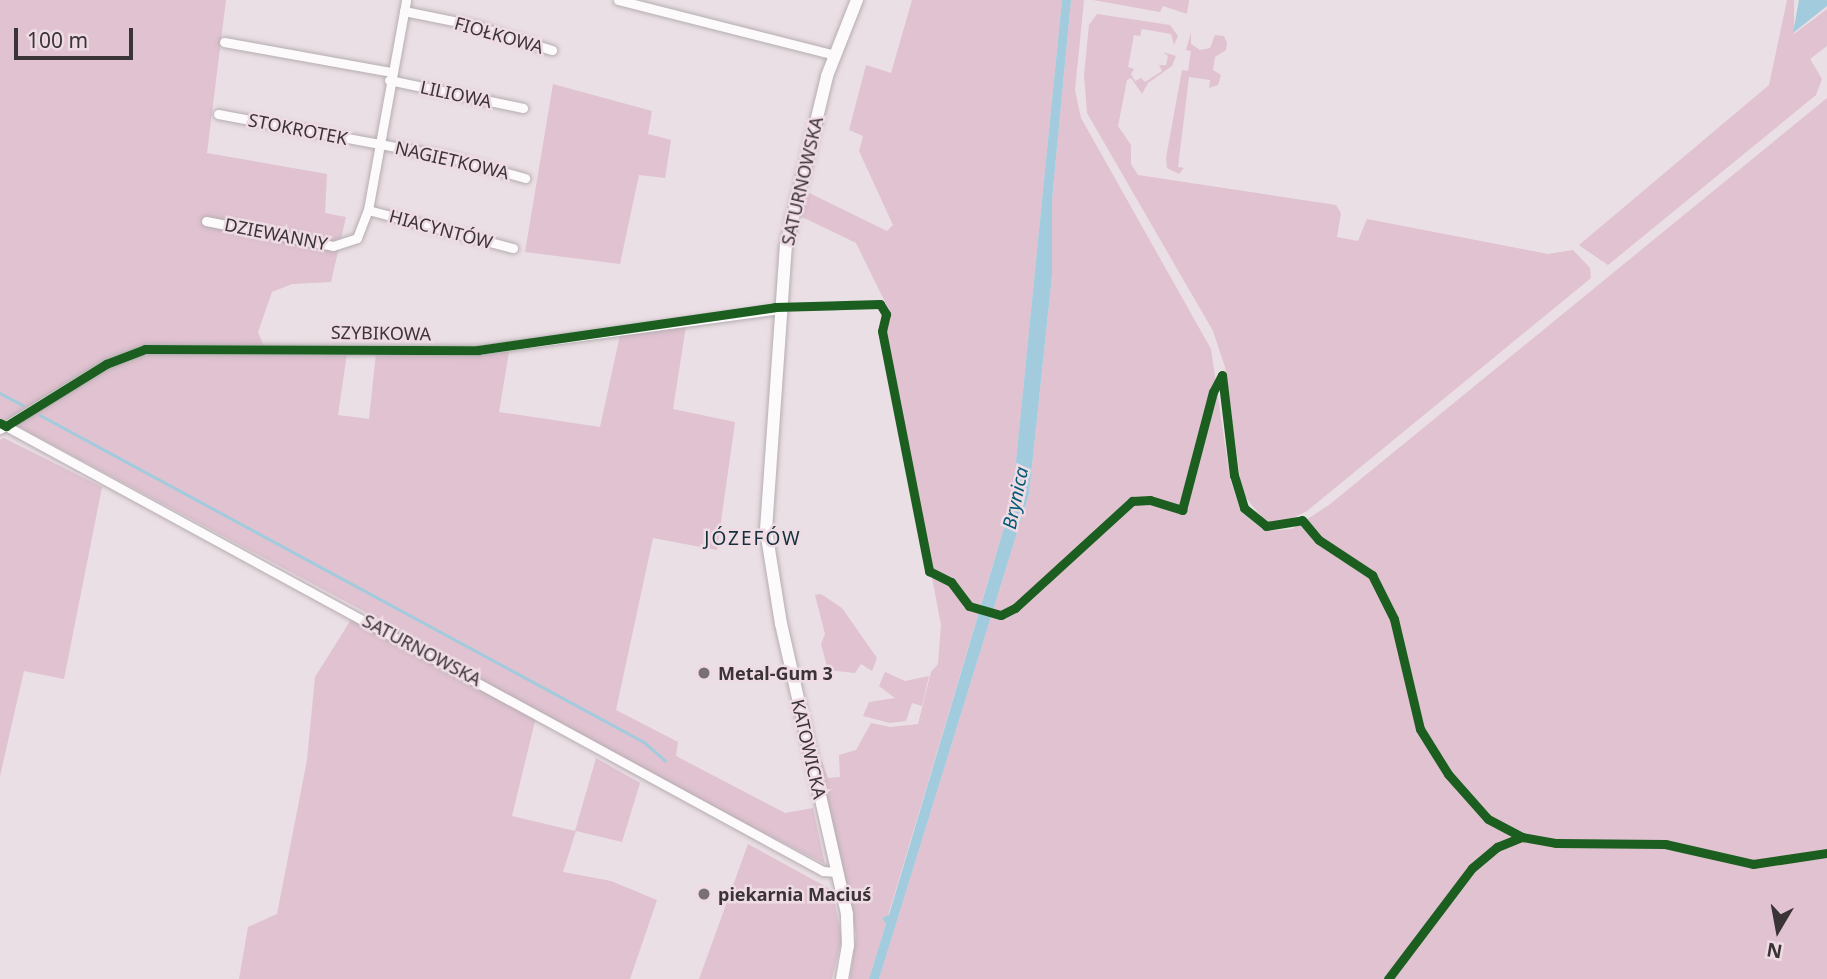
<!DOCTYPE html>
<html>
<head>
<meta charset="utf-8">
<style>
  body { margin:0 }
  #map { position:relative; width:1827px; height:979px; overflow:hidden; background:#eadfe4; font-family:"Noto Sans",sans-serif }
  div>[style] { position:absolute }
  .green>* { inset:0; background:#e0c2d0 }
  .water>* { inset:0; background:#a2cbde }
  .stream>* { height:2.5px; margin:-1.25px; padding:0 1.25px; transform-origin:1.25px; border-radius:1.25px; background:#a2cbde }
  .roads { filter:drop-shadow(0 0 2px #b5adb1) drop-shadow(0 0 2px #b5adb1) }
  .street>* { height:9px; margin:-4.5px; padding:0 4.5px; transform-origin:4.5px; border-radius:4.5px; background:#fcfafb }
  .secondary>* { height:12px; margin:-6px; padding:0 6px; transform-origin:6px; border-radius:6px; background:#fcfafb }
  .cycleway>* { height:9px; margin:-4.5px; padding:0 4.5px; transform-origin:4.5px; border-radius:4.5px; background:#1b5e20 }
  .dots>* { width:19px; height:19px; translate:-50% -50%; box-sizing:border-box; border:4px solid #eedbe4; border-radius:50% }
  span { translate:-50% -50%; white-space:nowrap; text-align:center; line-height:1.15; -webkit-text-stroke:5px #eedbe4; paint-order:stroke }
  .street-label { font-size:18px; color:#3b3437 }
  .poi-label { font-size:18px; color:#3b3437; font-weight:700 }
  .left { translate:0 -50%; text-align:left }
  .water-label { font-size:19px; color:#005b75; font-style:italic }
  .neighbourhood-label { font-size:19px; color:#13303b; letter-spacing:2px }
  .north { position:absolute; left:1743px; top:895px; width:70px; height:70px; -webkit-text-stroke:5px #eedbe4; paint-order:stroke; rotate:190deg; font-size:19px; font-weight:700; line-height:28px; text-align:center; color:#3b3437 }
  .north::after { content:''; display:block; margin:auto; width:24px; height:32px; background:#3b3437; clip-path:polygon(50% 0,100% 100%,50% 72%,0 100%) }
  .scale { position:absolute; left:14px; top:28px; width:119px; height:32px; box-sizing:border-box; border:4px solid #3b3437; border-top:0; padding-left:9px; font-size:21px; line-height:24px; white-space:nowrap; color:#3b3437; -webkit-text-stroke:5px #eedbe4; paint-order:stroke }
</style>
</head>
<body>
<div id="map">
  <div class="green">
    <div style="clip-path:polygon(0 0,226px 0,207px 153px,327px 174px,325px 213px,346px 217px,331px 282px,292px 284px,272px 292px,258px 332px,266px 351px,347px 353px,338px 415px,369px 419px,376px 353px,509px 352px,499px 412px,600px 427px,620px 335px,686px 326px,673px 409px,735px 422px,717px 550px,653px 538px,616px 710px,678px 742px,676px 756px,785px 813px,813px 808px,825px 864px,536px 717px,512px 816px,575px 831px,596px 758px,640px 783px,622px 842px,576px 831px,563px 872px,611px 881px,657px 900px,630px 979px,239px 979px,248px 927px,277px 914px,307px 760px,315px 677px,352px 618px,393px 639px,397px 629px,4px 419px,0 421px)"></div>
    <div style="clip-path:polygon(912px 0,1062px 0,1012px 501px,888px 916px,882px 918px,886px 924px,869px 979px,850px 979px,856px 935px,817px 762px,822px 761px,828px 778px,840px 777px,839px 755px,856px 750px,871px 723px,890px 727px,918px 724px,931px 672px,938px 664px,941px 625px,885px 332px,889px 310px,856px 243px,798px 215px,801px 189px,887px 231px,893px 225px,859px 151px,863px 136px,849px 130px,866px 65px,891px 73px)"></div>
    <div style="clip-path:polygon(1071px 0,1084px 0,1075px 90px,1081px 118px,1211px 349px,1230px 479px,1241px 512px,1265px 531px,1292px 529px,1329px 505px,1827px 98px,1827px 979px,879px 979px,1029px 494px,1052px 276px,1052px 200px)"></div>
    <div style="clip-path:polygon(1093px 0,1189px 0,1187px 14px,1163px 6px,1160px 12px)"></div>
    <div style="clip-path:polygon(1787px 0,1794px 0,1794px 34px,1827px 9px,1827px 46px,1810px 59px,1822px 79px,1816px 95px,1608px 265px,1583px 248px,1579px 245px,1769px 85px)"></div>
    <div style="clip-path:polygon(1097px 14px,1170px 25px,1178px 36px,1174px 45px,1171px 34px,1142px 29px,1140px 36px,1134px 35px,1128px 67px,1134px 69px,1131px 74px,1135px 81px,1141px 78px,1145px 82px,1162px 71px,1159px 65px,1166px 65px,1168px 56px,1163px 52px,1176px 56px,1172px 66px,1148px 83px,1142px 94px,1131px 78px,1127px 80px,1118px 126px,1131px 145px,1131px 164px,1138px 175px,1336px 205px,1341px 213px,1337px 237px,1358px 241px,1367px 219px,1548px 254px,1573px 250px,1590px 268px,1591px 278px,1307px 511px,1287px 521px,1265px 521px,1242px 493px,1225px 367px,1213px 331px,1087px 113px,1084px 75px,1089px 25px)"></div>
    <div style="clip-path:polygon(1191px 32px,1191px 44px,1200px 50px,1210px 48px,1215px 35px,1224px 36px,1227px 43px,1226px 50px,1215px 57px,1213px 70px,1221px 75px,1218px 85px,1209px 88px,1210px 80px,1189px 77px,1178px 167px,1184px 168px,1179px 174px,1167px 168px,1166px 158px,1182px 70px,1188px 71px,1191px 51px,1186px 50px)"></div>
    <div style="clip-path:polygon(553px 84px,652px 111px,648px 134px,671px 140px,665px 178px,639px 175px,620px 264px,525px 252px)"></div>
    <div style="clip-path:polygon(4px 438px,102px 487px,64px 679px,24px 671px,0 776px,0 440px)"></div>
    <div style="clip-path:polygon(821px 594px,842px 608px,877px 658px,872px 671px,861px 664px,855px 673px,828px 670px,821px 644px,825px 634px,815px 595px)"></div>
    <div style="clip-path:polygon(885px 672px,905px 681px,929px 676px,922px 706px,912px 703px,906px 721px,890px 723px,863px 716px,869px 702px,895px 698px,879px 686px)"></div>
    <div style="clip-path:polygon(748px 844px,832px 890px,842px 938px,832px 979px,699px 979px)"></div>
  </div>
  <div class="water">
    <div style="clip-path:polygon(1062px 0,1071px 0,1052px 200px,1052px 276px,1029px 494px,879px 979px,869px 979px,886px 924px,882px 918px,889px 915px,1012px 501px)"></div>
    <div style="clip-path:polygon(1799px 0,1827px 0,1827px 6px,1793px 33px)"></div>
  </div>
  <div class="stream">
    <div style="left:0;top:393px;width:26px;rotate:28deg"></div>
    <div style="left:40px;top:415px;width:687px;rotate:28.43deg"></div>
    <div style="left:644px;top:742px;width:28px;rotate:41deg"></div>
  </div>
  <div class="roads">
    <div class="street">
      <div style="left:618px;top:0;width:224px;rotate:14.2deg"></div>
      <div style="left:404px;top:11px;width:70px;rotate:11.5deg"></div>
      <div style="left:473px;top:25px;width:83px;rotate:17.6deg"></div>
      <div style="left:224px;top:42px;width:169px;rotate:10.2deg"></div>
      <div style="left:389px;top:80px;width:137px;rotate:11.8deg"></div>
      <div style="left:218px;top:114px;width:235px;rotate:10.5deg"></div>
      <div style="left:449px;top:157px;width:79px;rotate:15.4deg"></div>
      <div style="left:368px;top:210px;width:150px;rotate:14.7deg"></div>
      <div style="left:206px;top:221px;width:129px;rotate:11.1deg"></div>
      <div style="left:333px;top:246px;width:25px;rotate:-18deg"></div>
      <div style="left:357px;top:238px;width:30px;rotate:-69deg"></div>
      <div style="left:368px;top:210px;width:213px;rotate:-79.7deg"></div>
      <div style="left:6px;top:426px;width:930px;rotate:28.58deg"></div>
      <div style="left:823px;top:871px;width:13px;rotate:4deg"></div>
      <div style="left:0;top:429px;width:124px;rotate:-31.5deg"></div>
      <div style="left:106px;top:364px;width:42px;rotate:-21deg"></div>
      <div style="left:145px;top:349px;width:333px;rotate:0.2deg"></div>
      <div style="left:478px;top:350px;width:306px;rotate:-7.7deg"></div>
    </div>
    <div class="secondary">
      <div style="left:842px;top:979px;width:34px;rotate:-80deg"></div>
      <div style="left:848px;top:946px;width:32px;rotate:-92deg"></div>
      <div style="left:847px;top:914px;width:297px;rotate:-102.8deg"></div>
      <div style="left:781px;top:624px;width:95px;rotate:-99.1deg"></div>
      <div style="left:766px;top:530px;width:285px;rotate:-86deg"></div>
      <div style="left:786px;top:246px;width:175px;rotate:-76.4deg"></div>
      <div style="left:827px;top:76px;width:82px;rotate:-68.5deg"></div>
    </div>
  </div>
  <div class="cycleway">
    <div style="left:1222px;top:375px;width:101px;rotate:83.2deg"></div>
    <div style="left:1234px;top:475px;width:34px;rotate:73deg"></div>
    <div style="left:1244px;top:508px;width:28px;rotate:39deg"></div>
    <div style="left:1266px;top:526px;width:36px;rotate:-9deg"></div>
    <div style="left:1302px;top:520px;width:26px;rotate:50deg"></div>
    <div style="left:1319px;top:540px;width:64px;rotate:33.4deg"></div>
    <div style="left:1372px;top:575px;width:49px;rotate:63.4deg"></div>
    <div style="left:1394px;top:619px;width:113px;rotate:76.7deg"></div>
    <div style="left:1420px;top:729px;width:53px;rotate:58.1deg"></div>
    <div style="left:1448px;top:774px;width:60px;rotate:48.4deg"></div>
    <div style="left:1488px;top:819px;width:38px;rotate:28deg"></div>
    <div style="left:1522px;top:837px;width:35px;rotate:10deg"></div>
    <div style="left:1556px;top:843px;width:109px;rotate:0.5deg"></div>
    <div style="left:1665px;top:844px;width:90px;rotate:12.8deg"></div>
    <div style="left:1753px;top:864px;width:75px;rotate:-8.5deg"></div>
    <div style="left:0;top:423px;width:7px;rotate:27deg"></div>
    <div style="left:6px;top:426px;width:118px;rotate:-31.8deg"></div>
    <div style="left:106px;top:364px;width:42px;rotate:-21deg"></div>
    <div style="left:145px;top:349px;width:333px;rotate:0.2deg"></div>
    <div style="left:478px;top:350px;width:300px;rotate:-8.2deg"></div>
    <div style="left:775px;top:307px;width:105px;rotate:-1.6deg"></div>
    <div style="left:880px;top:304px;width:12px;rotate:59deg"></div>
    <div style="left:886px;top:314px;width:17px;rotate:103deg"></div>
    <div style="left:882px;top:331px;width:245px;rotate:78.9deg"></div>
    <div style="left:929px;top:571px;width:25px;rotate:27deg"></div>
    <div style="left:951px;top:582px;width:30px;rotate:53deg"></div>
    <div style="left:969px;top:606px;width:33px;rotate:16deg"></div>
    <div style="left:1001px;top:615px;width:16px;rotate:-27deg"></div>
    <div style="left:1015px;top:608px;width:159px;rotate:-42.4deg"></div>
    <div style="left:1132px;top:501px;width:18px;rotate:-3deg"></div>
    <div style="left:1150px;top:500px;width:34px;rotate:17deg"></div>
    <div style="left:1182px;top:510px;width:122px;rotate:-75.3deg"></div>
    <div style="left:1213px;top:392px;width:19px;rotate:-62deg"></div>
    <div style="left:1388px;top:979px;width:139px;rotate:-52.9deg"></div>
    <div style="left:1472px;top:868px;width:33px;rotate:-40deg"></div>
    <div style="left:1497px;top:847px;width:27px;rotate:-22deg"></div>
  </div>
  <div class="dots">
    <div style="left:704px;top:673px;background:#787074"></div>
    <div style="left:704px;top:894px;background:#787074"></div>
  </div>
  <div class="street-label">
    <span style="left:499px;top:35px;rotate:16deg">FIOŁKOWA</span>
    <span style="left:456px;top:94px;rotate:12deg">LILIOWA</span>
    <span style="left:298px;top:129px;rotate:11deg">STOKROTEK</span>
    <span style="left:452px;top:160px;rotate:13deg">NAGIETKOWA</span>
    <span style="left:802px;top:181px;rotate:-77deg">SATURNOWSKA</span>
    <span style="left:441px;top:229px;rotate:15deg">HIACYNTÓW</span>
    <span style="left:276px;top:234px;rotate:11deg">DZIEWANNY</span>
    <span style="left:381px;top:333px;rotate:1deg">SZYBIKOWA</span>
    <span style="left:422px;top:650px;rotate:28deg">SATURNOWSKA</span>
    <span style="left:809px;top:749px;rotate:77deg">KATOWICKA</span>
  </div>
  <div class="poi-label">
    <span class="left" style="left:718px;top:673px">Metal-Gum 3</span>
    <span class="left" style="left:718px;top:894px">piekarnia Maciuś</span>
  </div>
  <div class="water-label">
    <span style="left:1016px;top:498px;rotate:-78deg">Brynica</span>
  </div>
  <div class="neighbourhood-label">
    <span style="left:753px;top:539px">JÓZEFÓW</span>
  </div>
  <div class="north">N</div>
  <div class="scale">100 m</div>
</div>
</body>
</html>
